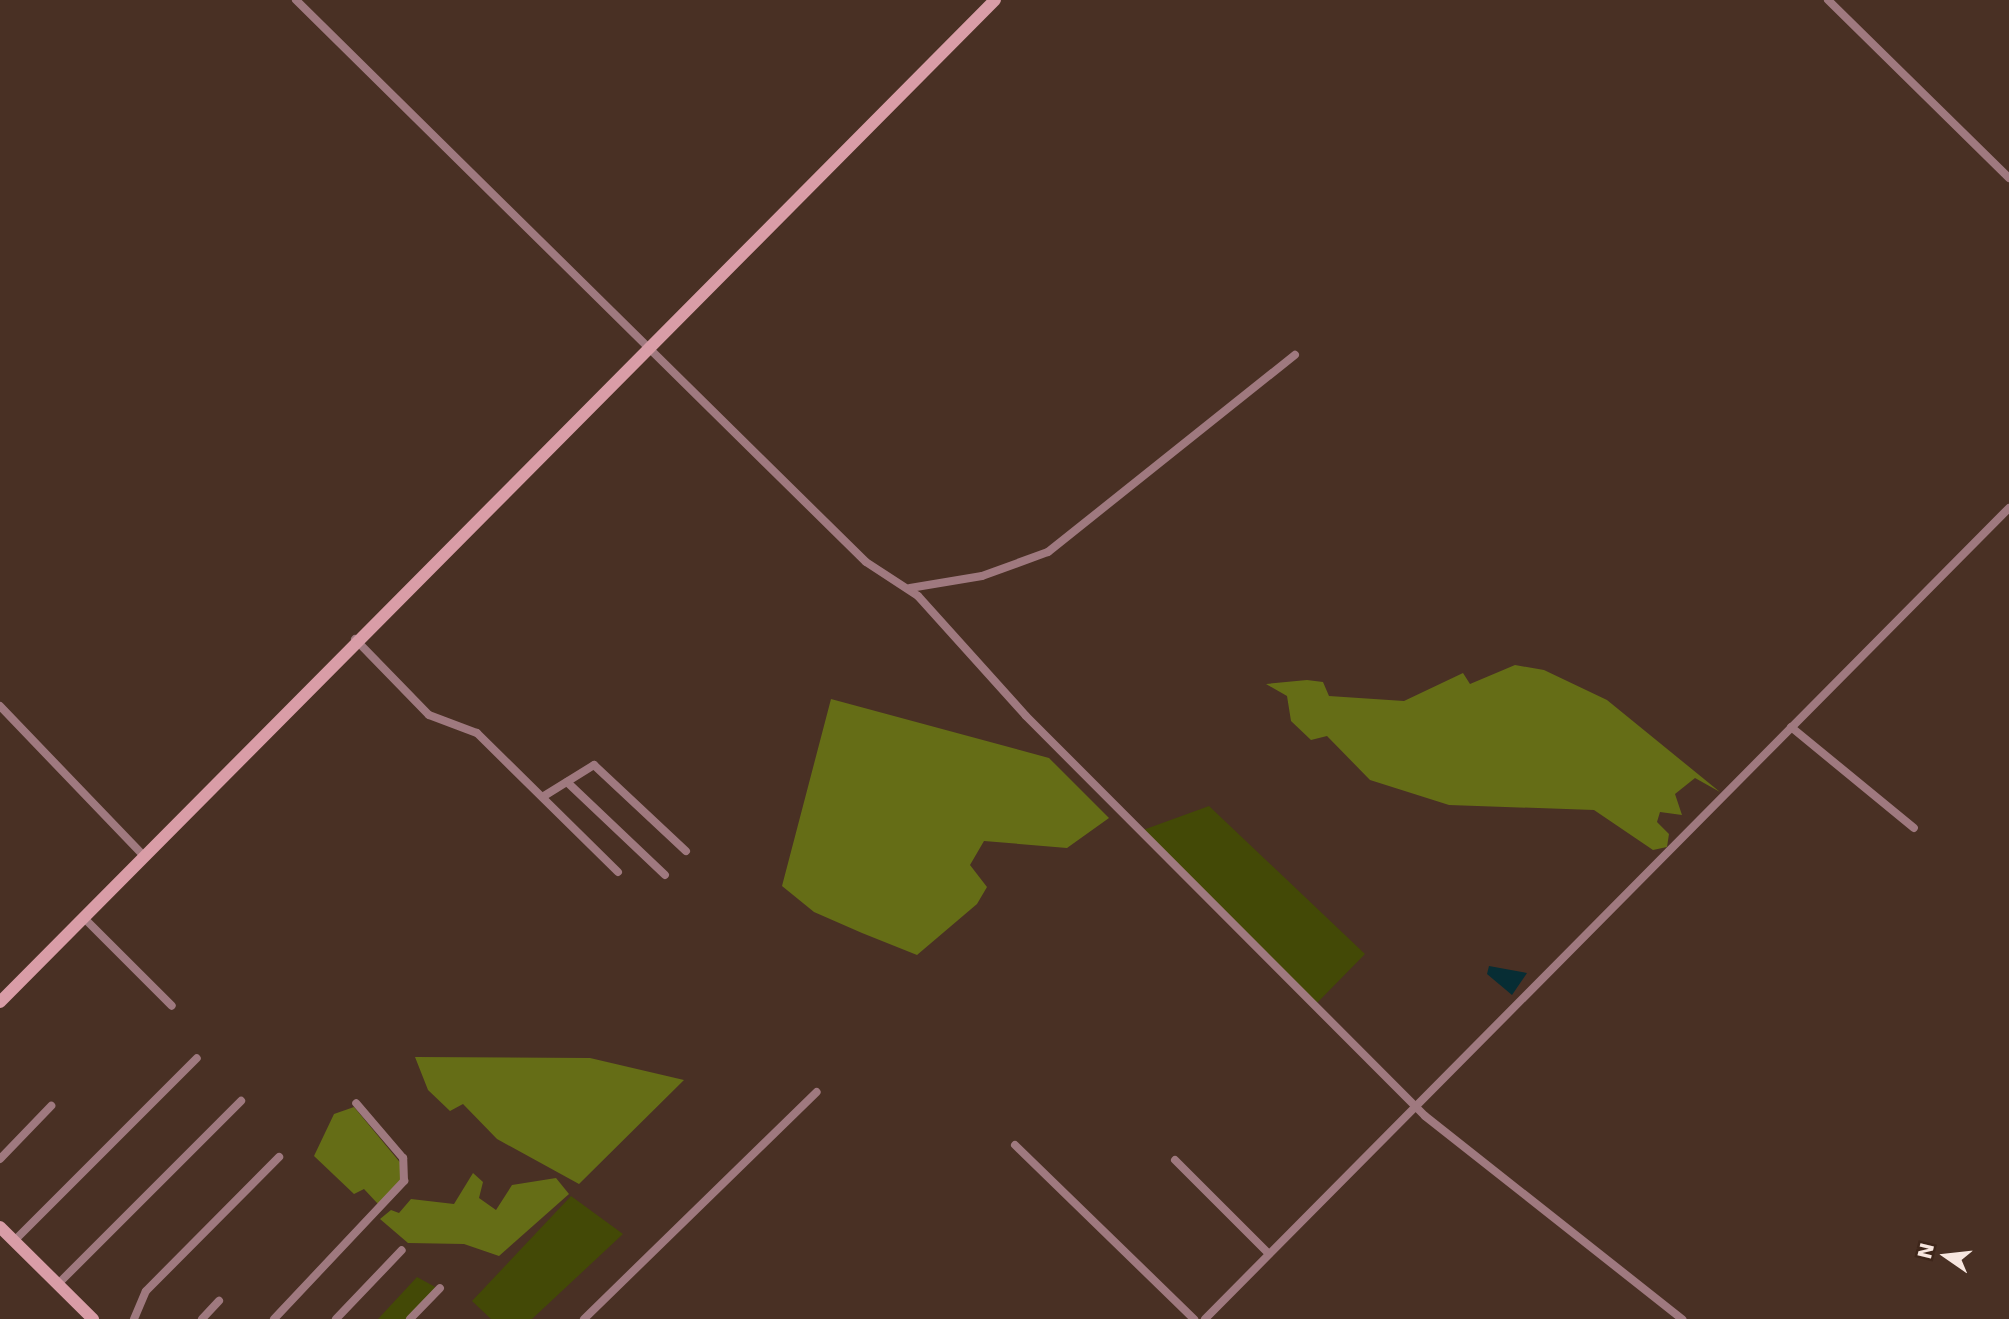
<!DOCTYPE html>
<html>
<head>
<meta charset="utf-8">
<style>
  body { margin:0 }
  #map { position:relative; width:2009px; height:1319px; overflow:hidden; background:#493024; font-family:"DejaVu Sans",sans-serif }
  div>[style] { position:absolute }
  .green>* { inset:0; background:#434906 }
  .forest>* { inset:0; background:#656d16 }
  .water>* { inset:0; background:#072d34 }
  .street>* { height:8px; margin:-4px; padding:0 4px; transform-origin:4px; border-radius:4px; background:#9f797f }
  .secondary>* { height:12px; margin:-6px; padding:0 6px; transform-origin:6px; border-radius:6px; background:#d99da7 }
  span { translate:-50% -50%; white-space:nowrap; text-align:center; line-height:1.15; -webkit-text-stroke:6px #3e261a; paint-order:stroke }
  .north { position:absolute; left:1911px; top:1221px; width:70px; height:70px; -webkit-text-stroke:5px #3e261a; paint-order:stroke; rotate:284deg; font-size:19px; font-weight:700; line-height:28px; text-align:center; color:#f7e6df }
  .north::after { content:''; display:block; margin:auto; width:24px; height:32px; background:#f7e6df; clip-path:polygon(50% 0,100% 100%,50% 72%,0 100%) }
</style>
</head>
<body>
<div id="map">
  <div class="green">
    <div style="clip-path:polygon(1209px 806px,1365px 954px,1316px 1004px,1143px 830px)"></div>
    <div style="clip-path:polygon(571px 1196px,623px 1234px,532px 1319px,491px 1319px,472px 1301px)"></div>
    <div style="clip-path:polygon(417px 1277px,437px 1288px,406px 1319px,378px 1319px)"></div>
  </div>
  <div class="forest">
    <div style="clip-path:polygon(1515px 665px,1544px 670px,1607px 700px,1720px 792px,1695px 778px,1675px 794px,1682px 815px,1660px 812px,1657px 822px,1669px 834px,1667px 847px,1653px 850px,1594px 810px,1449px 805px,1370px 780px,1327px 736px,1311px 740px,1291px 721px,1287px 696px,1266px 684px,1307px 680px,1323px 682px,1329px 696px,1404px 701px,1463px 673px,1470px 684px)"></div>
    <div style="clip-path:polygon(831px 699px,1049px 758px,1109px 818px,1067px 848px,984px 841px,970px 865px,987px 887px,977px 904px,917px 955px,862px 933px,814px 912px,782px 886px)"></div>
    <div style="clip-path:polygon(415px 1057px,590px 1058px,684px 1080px,579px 1184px,497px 1139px,463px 1104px,450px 1111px,428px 1090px)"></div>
    <div style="clip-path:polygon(354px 1107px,403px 1166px,401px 1180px,378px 1204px,364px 1189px,354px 1194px,314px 1156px,334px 1114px)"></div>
    <div style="clip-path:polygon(473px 1173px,483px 1182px,479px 1198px,496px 1210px,512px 1185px,556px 1178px,569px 1194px,499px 1256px,464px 1244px,408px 1243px,380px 1219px,391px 1210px,399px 1213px,411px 1199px,454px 1204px)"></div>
  </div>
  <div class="water">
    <div style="clip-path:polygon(1489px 966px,1527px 973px,1512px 995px,1487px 974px)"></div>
  </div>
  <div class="street">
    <div style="left:296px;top:0;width:800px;rotate:44.6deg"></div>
    <div style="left:866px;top:562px;width:62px;rotate:33.2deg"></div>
    <div style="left:918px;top:596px;width:161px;rotate:48deg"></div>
    <div style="left:1026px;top:716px;width:565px;rotate:45.07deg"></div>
    <div style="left:1425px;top:1116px;width:328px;rotate:38.3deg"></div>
    <div style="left:1828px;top:0;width:254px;rotate:44.5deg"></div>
    <div style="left:910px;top:588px;width:73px;rotate:-9.5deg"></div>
    <div style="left:982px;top:576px;width:70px;rotate:-20deg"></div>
    <div style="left:1048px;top:552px;width:316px;rotate:-38.6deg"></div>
    <div style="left:355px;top:639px;width:106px;rotate:45.8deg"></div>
    <div style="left:429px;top:715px;width:51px;rotate:20.6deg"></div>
    <div style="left:477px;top:733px;width:198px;rotate:44.6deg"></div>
    <div style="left:0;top:706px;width:209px;rotate:46.2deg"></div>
    <div style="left:1791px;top:727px;width:159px;rotate:39.4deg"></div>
    <div style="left:567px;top:782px;width:135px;rotate:43.5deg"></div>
    <div style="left:544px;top:796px;width:59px;rotate:-31.8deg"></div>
    <div style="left:594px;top:765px;width:126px;rotate:43.1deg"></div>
    <div style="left:84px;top:918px;width:124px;rotate:45deg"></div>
    <div style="left:1015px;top:1145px;width:250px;rotate:44.2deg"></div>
    <div style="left:0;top:1159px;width:74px;rotate:-46.1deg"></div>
    <div style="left:1175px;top:1160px;width:133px;rotate:45deg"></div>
    <div style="left:15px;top:1240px;width:257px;rotate:-45deg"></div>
    <div style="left:58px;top:1284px;width:259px;rotate:-45deg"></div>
    <div style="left:134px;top:1319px;width:30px;rotate:-67deg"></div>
    <div style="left:146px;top:1291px;width:189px;rotate:-45.2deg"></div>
    <div style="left:202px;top:1319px;width:25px;rotate:-47deg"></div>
    <div style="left:274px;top:1319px;width:190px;rotate:-46.7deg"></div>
    <div style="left:404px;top:1181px;width:23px;rotate:-92deg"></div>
    <div style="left:403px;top:1158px;width:72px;rotate:-130.5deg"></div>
    <div style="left:336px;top:1319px;width:95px;rotate:-46.3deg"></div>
    <div style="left:410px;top:1319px;width:43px;rotate:-45.9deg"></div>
    <div style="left:584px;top:1319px;width:325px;rotate:-44.3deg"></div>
    <div style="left:1205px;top:1319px;width:1142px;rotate:-45.25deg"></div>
  </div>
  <div class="secondary">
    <div style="left:0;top:1002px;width:1412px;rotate:-45.2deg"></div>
    <div style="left:0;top:1227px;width:131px;rotate:44.7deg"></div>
  </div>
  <div class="north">N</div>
</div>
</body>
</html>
